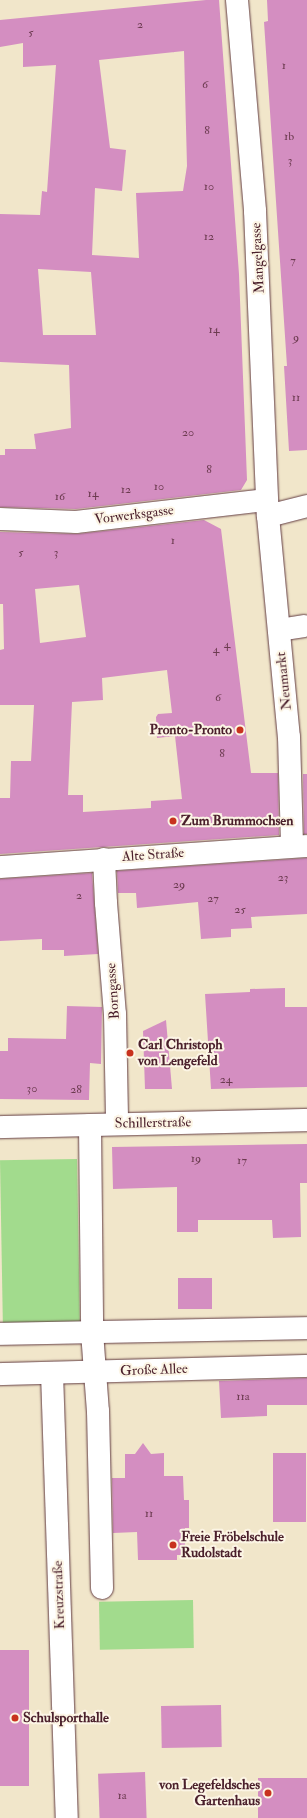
<!DOCTYPE html>
<html>
<head>
<meta charset="utf-8">
<style>
  body { margin:0 }
  #map { position:relative; width:307px; height:1818px; overflow:hidden; background:#f1e6ca; font-family:"IM FELL Double Pica",serif }
  div>[style] { position:absolute }
  .green>* { inset:0; background:#a2db8d; transform-origin:0 0 }
  .building>* { inset:0; background:#d48ec1; transform-origin:0 0 }
  .roads { filter:drop-shadow(0 0 1px #633d43) drop-shadow(0 0 1px #633d43) }
  .minor>* { height:22px; margin:-11px; padding:0 11px; transform-origin:11px; border-radius:11px; background:#fff }
  .dots>* { width:11px; height:11px; translate:-50% -50%; box-sizing:border-box; border:2px solid #fcf5e5; border-radius:50% }
  span { translate:-50% -50%; white-space:nowrap; text-align:center; line-height:1.15; -webkit-text-stroke:4px #fcf5e5; paint-order:stroke }
  .number-label { font-size:12px; color:#6c3b50 }
  .number-label span { -webkit-text-stroke-width:0 }
  .street-label { font-size:14px; color:#4a1f2b }
  .poi-label { font-size:14px; color:#4a1f2b; font-weight:700 }
  .right { translate:-100% -50%; text-align:right }
  .left { translate:0 -50%; text-align:left }
</style>
</head>
<body>
<div id="map">
  <div class="green">
    <div style="left:77px;top:1159px;width:166px;height:77px;rotate:89deg"></div>
    <div style="left:193px;top:1600px;width:48px;height:94px;rotate:89deg"></div>
  </div>
  <div class="building">
    <div style="clip-path:polygon(evenodd,206px 0,219px 0,239px 274px,247px 480px,241px 490px,76px 509px,0 507px,0 455px,5px 455px,5px 449px,36px 449px,34px 434px,71px 428px,69px 365px,0 362px,0 214px,40px 215px,42px 191px,47px 192px,56px 65px,23px 67px,23px 43px,0 47px,0 20px,206px 0,184px 51px,187px 166px,183px 191px,136px 193px,139px 258px,92px 255px,95px 188px,122px 191px,126px 150px,110px 148px,99px 60px,184px 51px,206px 0,38px 269px,91px 272px,96px 335px,43px 335px,38px 269px)"></div>
    <div style="clip-path:polygon(267px 0,307px 0,307px 450px,289px 451px,284px 366px,287px 366px,264px 22px,268px 21px)"></div>
    <div style="clip-path:polygon(evenodd,204px 520px,221px 529px,251px 773px,278px 773px,279px 835px,0 854px,0 798px,10px 798px,11px 761px,31px 761px,34px 705px,0 705px,0 650px,4px 649px,3px 604px,0 604px,0 532px,77px 534px,204px 520px,79px 585px,86px 637px,40px 643px,35px 589px,79px 585px,204px 520px,167px 670px,172px 713px,158px 714px,156px 717px,157px 738px,175px 736px,182px 799px,151px 801px,151px 808px,83px 812px,83px 795px,68px 795px,72px 702px,103px 700px,102px 678px,167px 670px)"></div>
    <div style="clip-path:polygon(303px 774px,307px 774px,307px 834px,304px 834px)"></div>
    <div style="clip-path:polygon(307px 858px,307px 914px,251px 917px,252px 928px,231px 929px,231px 937px,201px 939px,198px 902px,137px 908px,136px 893px,118px 893px,117px 871px)"></div>
    <div style="clip-path:polygon(92px 873px,98px 954px,64px 956px,64px 950px,42px 950px,42px 939px,0 941px,0 879px)"></div>
    <div style="clip-path:polygon(285px 988px,285px 1007px,307px 1007px,307px 1087px,211px 1089px,205px 994px,250px 992px,250px 989px)"></div>
    <div style="clip-path:polygon(67px 1006px,102px 1007px,101px 1064px,90px 1063px,89px 1100px,0 1099px,0 1051px,8px 1051px,8px 1038px,66px 1039px)"></div>
    <div style="clip-path:polygon(166px 1020px,172px 1089px,145px 1089px,143px 1031px)"></div>
    <div style="clip-path:polygon(307px 1144px,307px 1183px,300px 1183px,301px 1237px,273px 1238px,272px 1220px,198px 1220px,198px 1232px,177px 1232px,177px 1187px,113px 1189px,112px 1147px)"></div>
    <div style="left:178px;top:1278px;width:34px;height:31px"></div>
    <div style="clip-path:polygon(307px 1378px,307px 1405px,267px 1405px,267px 1416px,221px 1418px,219px 1381px)"></div>
    <div style="clip-path:polygon(143px 1443px,151px 1454px,164px 1453px,164px 1476px,183px 1476px,184px 1500px,189px 1500px,189px 1528px,185px 1528px,185px 1555px,177px 1555px,177px 1560px,138px 1560px,137px 1532px,113px 1533px,112px 1478px,125px 1478px,125px 1454px,135px 1454px)"></div>
    <div style="left:273px;top:1453px;width:33px;height:69px"></div>
    <div style="left:0;top:1650px;width:29px;height:136px"></div>
    <div style="left:221px;top:1705px;width:42px;height:60px;rotate:89deg"></div>
    <div style="left:145px;top:1772px;width:46px;height:47px;rotate:88deg"></div>
    <div style="left:307px;top:1778px;width:40px;height:49px;rotate:90deg"></div>
  </div>
  <div class="roads">
    <div class="minor">
      <div style="left:237px;top:0;width:212px;rotate:85.1deg"></div>
      <div style="left:255px;top:211px;width:305px;rotate:87.6deg"></div>
      <div style="left:268px;top:516px;width:222px;rotate:84.6deg"></div>
      <div style="left:289px;top:737px;width:109px;rotate:88.4deg"></div>
      <div style="left:268px;top:516px;width:40px;rotate:-14.4deg"></div>
      <div style="left:0;top:519px;width:76px;rotate:2.3deg"></div>
      <div style="left:76px;top:522px;width:192px;rotate:-6.6deg"></div>
      <div style="left:279px;top:630px;width:25px;rotate:-9deg"></div>
      <div style="left:104px;top:859px;width:44px;rotate:87.4deg"></div>
      <div style="left:106px;top:903px;width:111px;rotate:85.4deg"></div>
      <div style="left:115px;top:1014px;width:109px;rotate:88.9deg"></div>
      <div style="left:0;top:867px;width:307px;rotate:-3.9deg"></div>
      <div style="left:90px;top:1125px;width:207px;rotate:89.4deg"></div>
      <div style="left:92px;top:1332px;width:79px;rotate:85.7deg"></div>
      <div style="left:98px;top:1411px;width:177px;rotate:88.7deg"></div>
      <div style="left:0;top:1127px;width:307px;rotate:-1.3deg"></div>
      <div style="left:0;top:1334px;width:307px;rotate:-1.1deg"></div>
      <div style="left:52px;top:1373px;width:445px;rotate:88.1deg"></div>
      <div style="left:0;top:1374px;width:307px;rotate:-1.5deg"></div>
    </div>
  </div>
  <div class="dots">
    <div style="left:240px;top:730px;background:#c8321e"></div>
    <div style="left:173px;top:821px;background:#c8321e"></div>
    <div style="left:130px;top:1053px;background:#c8321e"></div>
    <div style="left:173px;top:1545px;background:#c8321e"></div>
    <div style="left:15px;top:1718px;background:#c8321e"></div>
    <div style="left:268px;top:1793px;background:#c8321e"></div>
  </div>
  <div class="number-label">
    <span style="left:140px;top:25px">2</span>
    <span style="left:31px;top:33px">5</span>
    <span style="left:284px;top:66px">1</span>
    <span style="left:205px;top:85px">6</span>
    <span style="left:207px;top:131px">8</span>
    <span style="left:289px;top:137px">1b</span>
    <span style="left:290px;top:161px">3</span>
    <span style="left:209px;top:187px">10</span>
    <span style="left:209px;top:237px">12</span>
    <span style="left:293px;top:261px">7</span>
    <span style="left:214px;top:330px">14</span>
    <span style="left:296px;top:338px">9</span>
    <span style="left:296px;top:398px">11</span>
    <span style="left:188px;top:433px">20</span>
    <span style="left:209px;top:470px">8</span>
    <span style="left:159px;top:487px">10</span>
    <span style="left:126px;top:490px">12</span>
    <span style="left:93px;top:494px">14</span>
    <span style="left:60px;top:497px">16</span>
    <span style="left:173px;top:541px">1</span>
    <span style="left:21px;top:553px">5</span>
    <span style="left:56px;top:553px">3</span>
    <span style="left:227px;top:645px">4</span>
    <span style="left:216px;top:650px">4</span>
    <span style="left:218px;top:698px">6</span>
    <span style="left:222px;top:754px">8</span>
    <span style="left:283px;top:878px">23</span>
    <span style="left:179px;top:885px">29</span>
    <span style="left:79px;top:896px">2</span>
    <span style="left:213px;top:899px">27</span>
    <span style="left:240px;top:910px">25</span>
    <span style="left:226px;top:1080px">24</span>
    <span style="left:32px;top:1089px">30</span>
    <span style="left:76px;top:1090px">28</span>
    <span style="left:196px;top:1159px">19</span>
    <span style="left:242px;top:1161px">17</span>
    <span style="left:243px;top:1397px">11a</span>
    <span style="left:149px;top:1514px">11</span>
    <span style="left:122px;top:1796px">1a</span>
  </div>
  <div class="street-label">
    <span style="left:258px;top:258px;rotate:-93deg">Mangelgasse</span>
    <span style="left:134px;top:515px;rotate:-7deg">Vorwerksgasse</span>
    <span style="left:284px;top:681px;rotate:-96deg">Neumarkt</span>
    <span style="left:153px;top:855px;rotate:-4deg">Alte Straße</span>
    <span style="left:113px;top:991px;rotate:-94deg">Borngasse</span>
    <span style="left:153px;top:1123px;rotate:-1deg">Schillerstraße</span>
    <span style="left:154px;top:1370px;rotate:-2deg">Große Allee</span>
    <span style="left:59px;top:1595px;rotate:-92deg">Kreuzstraße</span>
  </div>
  <div class="poi-label">
    <span class="right" style="left:232px;top:730px">Pronto-Pronto</span>
    <span class="left" style="left:181px;top:821px">Zum Brummochsen</span>
    <span class="left" style="left:138px;top:1053px">Carl Christoph<br>von Lengefeld</span>
    <span class="left" style="left:181px;top:1545px">Freie Fröbelschule<br>Rudolstadt</span>
    <span class="left" style="left:23px;top:1718px">Schulsporthalle</span>
    <span class="right" style="left:260px;top:1793px">von Legefeldsches<br>Gartenhaus</span>
  </div>
</div>
</body>
</html>
